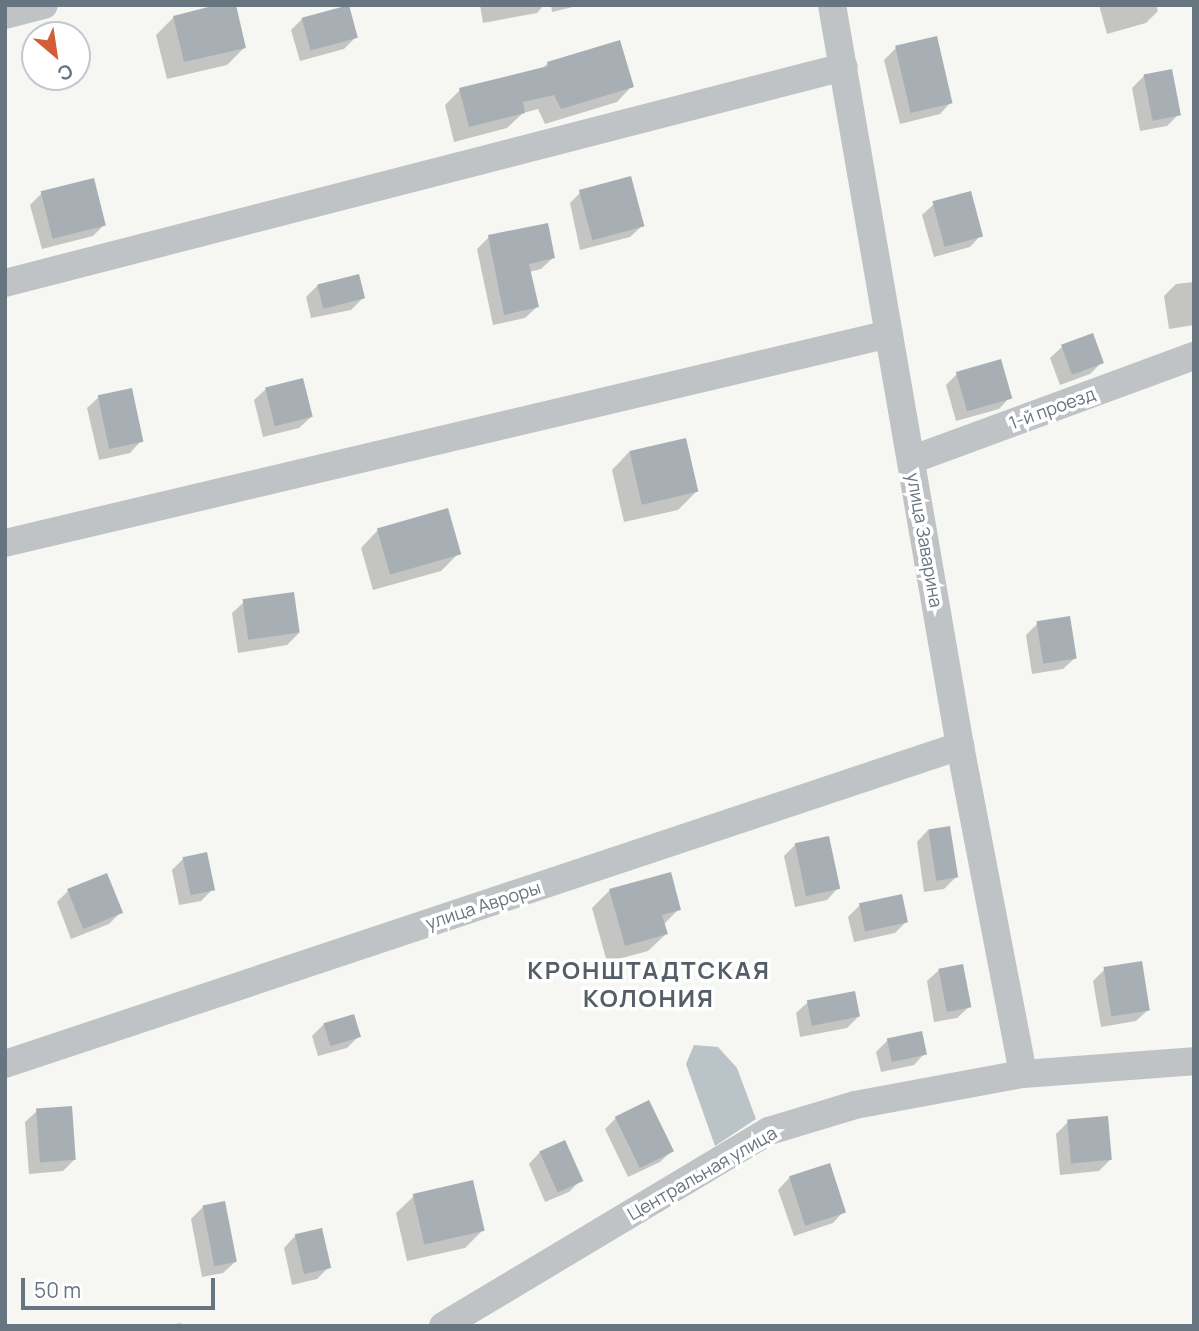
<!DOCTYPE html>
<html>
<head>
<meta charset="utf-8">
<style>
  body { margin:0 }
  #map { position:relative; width:1199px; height:1331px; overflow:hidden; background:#f6f6f3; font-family:Manrope,sans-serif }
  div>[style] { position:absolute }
  .water>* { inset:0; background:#bac3c8 }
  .shadow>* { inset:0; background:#0003 }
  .building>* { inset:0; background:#a8afb4; transform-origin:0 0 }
  .street>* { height:28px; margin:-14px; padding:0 14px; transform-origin:14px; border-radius:14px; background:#bfc3c6 }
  span { translate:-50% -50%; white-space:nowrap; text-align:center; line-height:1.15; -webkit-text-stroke:7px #fff; paint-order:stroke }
  .street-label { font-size:18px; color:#677581 }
  .district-label { font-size:24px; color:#555e67; font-weight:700; letter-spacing:2px }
  .frame { position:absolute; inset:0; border:7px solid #677581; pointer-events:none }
  .north { position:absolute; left:21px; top:21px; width:70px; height:70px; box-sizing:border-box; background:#fff; border:2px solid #c2c8cd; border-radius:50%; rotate:151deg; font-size:19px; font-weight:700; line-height:28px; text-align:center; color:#677581 }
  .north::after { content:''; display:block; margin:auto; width:24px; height:32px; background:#d25d36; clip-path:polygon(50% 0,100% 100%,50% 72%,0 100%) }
  .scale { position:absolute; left:21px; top:1278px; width:194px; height:32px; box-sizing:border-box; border:4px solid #677581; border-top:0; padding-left:9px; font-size:21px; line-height:24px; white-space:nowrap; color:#677581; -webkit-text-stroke:5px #fff; paint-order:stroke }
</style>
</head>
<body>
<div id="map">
  <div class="water">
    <div style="clip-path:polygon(694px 1045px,718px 1047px,737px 1068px,756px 1119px,715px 1146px,686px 1064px)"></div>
  </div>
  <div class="shadow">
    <div style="clip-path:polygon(480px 5px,544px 5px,537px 13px,483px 23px)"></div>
    <div style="clip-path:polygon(551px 5px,581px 5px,552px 12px)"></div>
    <div style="clip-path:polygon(1099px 5px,1156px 5px,1158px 11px,1146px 23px,1107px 34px)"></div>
    <div style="clip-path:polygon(174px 17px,245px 47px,227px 65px,167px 79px,156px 35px)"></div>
    <div style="clip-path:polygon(303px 18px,356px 37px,344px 49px,300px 61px,291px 30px)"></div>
    <div style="clip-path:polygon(896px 48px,951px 102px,940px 114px,900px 124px,884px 60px)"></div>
    <div style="clip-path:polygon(548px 63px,632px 86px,617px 102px,545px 124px,538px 109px,523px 113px,507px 128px,454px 142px,445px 105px,460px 90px,541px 70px)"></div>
    <div style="clip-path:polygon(1144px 76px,1179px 114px,1167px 126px,1140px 131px,1132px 88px)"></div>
    <div style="clip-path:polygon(582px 191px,642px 226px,630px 237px,580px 250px,570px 203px)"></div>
    <div style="clip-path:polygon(42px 193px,104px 225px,93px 236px,42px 249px,30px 205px)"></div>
    <div style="clip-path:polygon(934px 204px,981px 235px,970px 247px,934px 257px,922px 215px)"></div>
    <div style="clip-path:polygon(489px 237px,553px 258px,541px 269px,529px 272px,537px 307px,525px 318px,493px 325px,477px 249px)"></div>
    <div style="clip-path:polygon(1194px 282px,1194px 325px,1169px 329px,1164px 296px,1176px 284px)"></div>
    <div style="clip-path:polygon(318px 285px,363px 298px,351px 310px,311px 318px,306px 297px)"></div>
    <div style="clip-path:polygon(1092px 336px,1102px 362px,1090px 374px,1060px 385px,1050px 358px,1062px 347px)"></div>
    <div style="clip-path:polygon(957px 374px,1010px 397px,999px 409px,956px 421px,946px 385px)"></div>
    <div style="clip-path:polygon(266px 389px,311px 417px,299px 428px,263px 437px,254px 400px)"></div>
    <div style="clip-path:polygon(99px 397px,141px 441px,130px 453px,99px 460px,87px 408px)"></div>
    <div style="clip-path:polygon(629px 452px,696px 492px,678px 510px,624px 522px,612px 470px)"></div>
    <div style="clip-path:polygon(378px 530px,459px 553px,441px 571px,373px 590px,361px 548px)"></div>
    <div style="clip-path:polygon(244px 602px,299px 633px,287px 645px,238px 653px,232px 613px)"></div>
    <div style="clip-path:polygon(1038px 623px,1075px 658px,1063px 669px,1032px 674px,1026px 635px)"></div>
    <div style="clip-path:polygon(928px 830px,956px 877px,944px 889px,924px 892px,917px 842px)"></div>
    <div style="clip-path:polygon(795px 845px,838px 888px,827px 900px,795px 907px,784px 856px)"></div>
    <div style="clip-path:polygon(184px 858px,213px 889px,201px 901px,179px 905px,172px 870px)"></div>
    <div style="clip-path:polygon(610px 890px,679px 909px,663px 925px,666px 934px,648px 951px,607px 962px,592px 908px)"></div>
    <div style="clip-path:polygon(68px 891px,121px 912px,109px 924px,71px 939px,57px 902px)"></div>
    <div style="clip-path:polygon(860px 905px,907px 921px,895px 933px,854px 942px,848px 917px)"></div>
    <div style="clip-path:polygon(1105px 969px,1148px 1010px,1136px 1021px,1101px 1027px,1093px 981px)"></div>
    <div style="clip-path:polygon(939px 970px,969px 1007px,957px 1018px,934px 1022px,927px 981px)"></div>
    <div style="clip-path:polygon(808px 1002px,858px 1017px,847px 1028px,800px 1037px,796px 1013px)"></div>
    <div style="clip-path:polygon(324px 1024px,359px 1036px,347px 1048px,318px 1056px,312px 1036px)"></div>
    <div style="clip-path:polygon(888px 1040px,925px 1053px,914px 1065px,881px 1072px,876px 1052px)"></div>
    <div style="clip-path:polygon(37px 1111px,75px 1159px,63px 1171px,29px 1174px,25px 1122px)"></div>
    <div style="clip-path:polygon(617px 1117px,672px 1151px,660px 1162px,628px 1177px,605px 1129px)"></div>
    <div style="clip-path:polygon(1068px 1122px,1111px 1159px,1099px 1171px,1060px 1175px,1056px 1134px)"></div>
    <div style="clip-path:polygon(540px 1152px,581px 1180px,569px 1192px,545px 1202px,529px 1164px)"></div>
    <div style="clip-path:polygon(829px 1165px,844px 1211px,833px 1223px,794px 1236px,778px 1190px,789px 1178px)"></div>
    <div style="clip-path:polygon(414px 1196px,483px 1230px,465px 1248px,407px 1261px,396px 1213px)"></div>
    <div style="clip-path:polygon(203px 1207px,235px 1262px,223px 1273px,202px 1277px,191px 1219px)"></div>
    <div style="clip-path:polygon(295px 1236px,329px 1267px,317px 1279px,292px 1285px,284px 1248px)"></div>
    <div style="clip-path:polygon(181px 1323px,181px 1326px,164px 1326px)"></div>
  </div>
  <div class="building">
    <div style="clip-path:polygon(216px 5px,236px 5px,246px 48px,184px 62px,173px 16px)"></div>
    <div style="left:349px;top:5px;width:34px;height:49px;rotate:75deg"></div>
    <div style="left:937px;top:36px;width:69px;height:43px;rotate:77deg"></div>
    <div style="clip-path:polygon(620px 40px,634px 87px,561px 109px,554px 95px,523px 102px,525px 113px,469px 127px,459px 88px,548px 66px,547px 62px)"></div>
    <div style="left:1172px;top:69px;width:47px;height:29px;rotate:79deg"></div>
    <div style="left:631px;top:176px;width:52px;height:54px;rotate:75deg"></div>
    <div style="left:94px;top:178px;width:49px;height:55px;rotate:76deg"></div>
    <div style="left:971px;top:191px;width:47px;height:40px;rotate:75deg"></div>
    <div style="clip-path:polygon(548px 223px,555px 258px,529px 264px,539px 307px,504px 315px,488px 235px)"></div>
    <div style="left:359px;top:274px;width:25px;height:43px;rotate:76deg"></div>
    <div style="left:1093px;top:333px;width:32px;height:34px;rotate:70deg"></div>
    <div style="left:1001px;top:359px;width:41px;height:47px;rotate:74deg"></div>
    <div style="left:303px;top:378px;width:40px;height:39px;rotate:76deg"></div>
    <div style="left:132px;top:388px;width:55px;height:35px;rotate:78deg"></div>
    <div style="left:686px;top:438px;width:55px;height:58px;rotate:77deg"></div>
    <div style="left:448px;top:508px;width:48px;height:74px;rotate:74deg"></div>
    <div style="left:294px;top:592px;width:41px;height:52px;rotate:82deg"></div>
    <div style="left:1070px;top:616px;width:43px;height:34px;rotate:81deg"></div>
    <div style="left:950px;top:826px;width:52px;height:22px;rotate:81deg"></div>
    <div style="left:829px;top:836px;width:54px;height:35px;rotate:78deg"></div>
    <div style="left:207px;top:852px;width:39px;height:25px;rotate:78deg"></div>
    <div style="clip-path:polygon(671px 872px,681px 910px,662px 915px,668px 934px,625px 946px,609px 889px)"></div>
    <div style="left:107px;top:873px;width:43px;height:43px;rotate:68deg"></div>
    <div style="left:902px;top:894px;width:29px;height:44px;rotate:78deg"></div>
    <div style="left:1142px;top:961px;width:50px;height:39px;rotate:81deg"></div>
    <div style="left:963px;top:964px;width:44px;height:25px;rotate:79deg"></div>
    <div style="left:855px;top:991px;width:26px;height:49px;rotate:79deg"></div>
    <div style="left:354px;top:1014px;width:24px;height:32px;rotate:73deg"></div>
    <div style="left:922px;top:1031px;width:24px;height:36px;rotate:78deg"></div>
    <div style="left:649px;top:1100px;width:57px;height:38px;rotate:64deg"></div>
    <div style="left:72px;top:1106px;width:54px;height:36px;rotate:86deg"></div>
    <div style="left:1108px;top:1116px;width:44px;height:41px;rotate:85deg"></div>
    <div style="left:565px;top:1140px;width:45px;height:28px;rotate:66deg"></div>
    <div style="left:830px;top:1163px;width:52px;height:43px;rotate:72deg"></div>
    <div style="left:473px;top:1180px;width:52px;height:62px;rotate:77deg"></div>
    <div style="left:225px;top:1201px;width:62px;height:23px;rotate:79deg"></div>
    <div style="left:322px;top:1228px;width:41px;height:28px;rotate:77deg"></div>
  </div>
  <div class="street">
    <div style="left:832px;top:5px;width:752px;rotate:80.2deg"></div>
    <div style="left:960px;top:746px;width:334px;rotate:79.1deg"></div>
    <div style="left:5px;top:15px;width:40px;rotate:-14.4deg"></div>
    <div style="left:5px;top:283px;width:866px;rotate:-14.44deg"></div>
    <div style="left:911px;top:460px;width:302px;rotate:-20.2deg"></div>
    <div style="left:5px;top:543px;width:908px;rotate:-13.3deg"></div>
    <div style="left:5px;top:1064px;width:1007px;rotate:-18.42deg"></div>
    <div style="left:443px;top:1326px;width:380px;rotate:-30.9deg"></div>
    <div style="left:769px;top:1131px;width:90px;rotate:-16.8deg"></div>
    <div style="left:855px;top:1105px;width:171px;rotate:-10.5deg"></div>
    <div style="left:1023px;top:1074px;width:171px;rotate:-4.3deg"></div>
  </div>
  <div class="street-label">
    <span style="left:1052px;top:408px;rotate:-20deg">1-й проезд</span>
    <span style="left:925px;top:540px;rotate:80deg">улица Заварина</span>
    <span style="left:483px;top:905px;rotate:-18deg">улица Авроры</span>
    <span style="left:702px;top:1173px;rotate:-30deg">Центральная улица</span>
  </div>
  <div class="district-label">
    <span style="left:649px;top:984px">КРОНШТАДТСКАЯ<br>КОЛОНИЯ</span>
  </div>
  <div class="frame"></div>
  <div class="north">С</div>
  <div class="scale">50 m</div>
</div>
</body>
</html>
